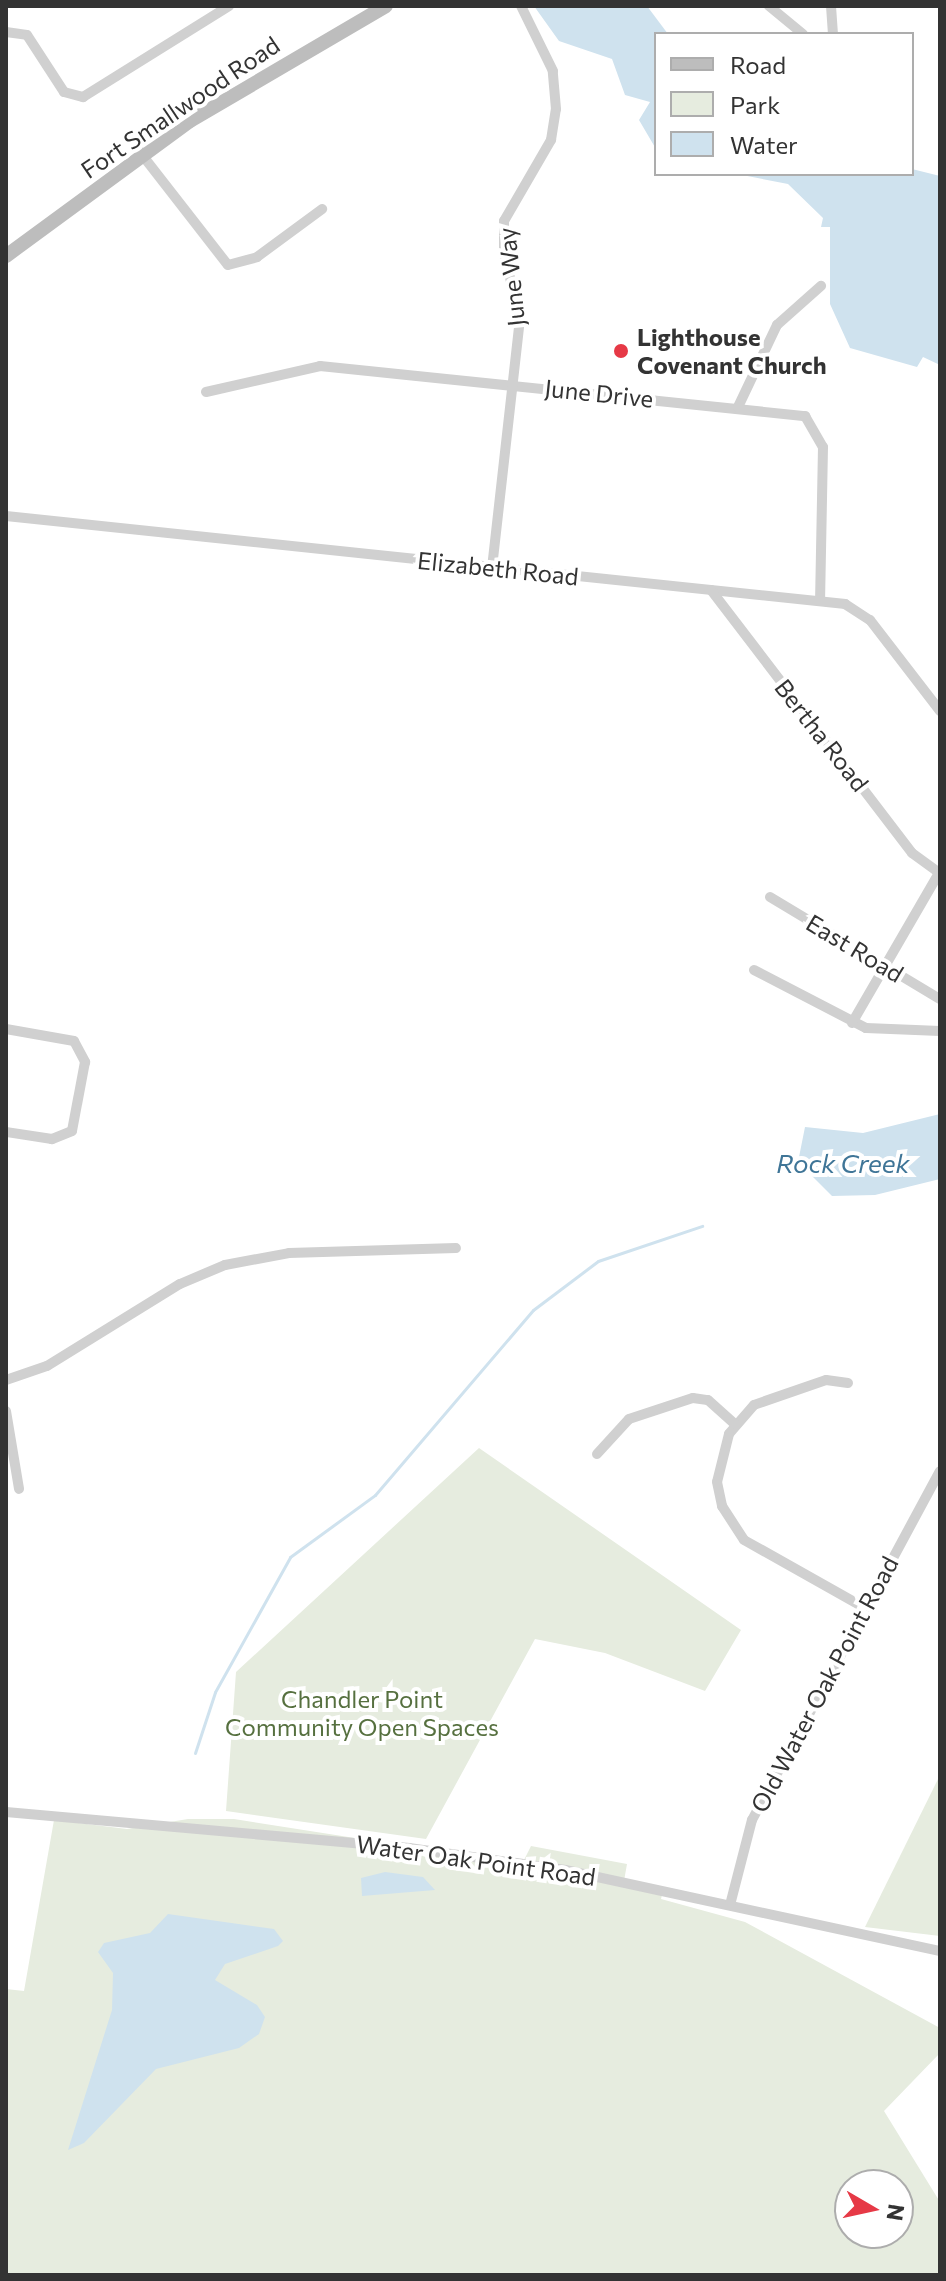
<!DOCTYPE html>
<html>
<head>
<meta charset="utf-8">
<style>
  body { margin:0 }
  #map { position:relative; width:946px; height:2281px; overflow:hidden; background:#fff; font-family:Commissioner,sans-serif }
  div>[style] { position:absolute }
  .green>* { inset:0; background:#e6ecdf }
  .water>* { inset:0; background:#cfe2ee }
  .stream>* { height:3px; margin:-1.5px; padding:0 1.5px; transform-origin:1.5px; border-radius:1.5px; background:#cfe2ee }
  .street>* { height:10px; margin:-5px; padding:0 5px; transform-origin:5px; border-radius:5px; background:#d0d0d0 }
  .secondary>* { height:14px; margin:-7px; padding:0 7px; transform-origin:7px; border-radius:7px; background:#bdbdbd }
  .dots>* { width:22px; height:22px; translate:-50% -50%; box-sizing:border-box; border:4px solid #fff; border-radius:50% }
  span { translate:-50% -50%; white-space:nowrap; text-align:center; line-height:1.15; -webkit-text-stroke:8px #fff; paint-order:stroke }
  .street-label { font-size:24px; color:#333 }
  .poi-label { font-size:24px; color:#333; font-weight:700 }
  .left { translate:0 -50%; text-align:left }
  .park-label { font-size:24px; color:#56703f }
  .water-label { font-size:26px; color:#3f7597; font-style:italic }
  .frame { position:absolute; inset:0; border:8px solid #333; pointer-events:none }
  .legend { position:absolute; left:654px; top:32px; width:260px; height:144px; box-sizing:border-box; background:#fff; border:2px solid #adadad; margin:0; padding:10px 14px; list-style:none; font-size:24px; color:#333 }
  .legend li { display:flex; align-items:center; gap:16px; height:40px }
  .legend b { width:40px; border:2px solid #adadad }
  .north { position:absolute; left:834px; top:2169px; width:80px; height:80px; box-sizing:border-box; background:#fff; border:2px solid #adadad; border-radius:50%; rotate:99deg; font-size:22px; font-weight:700; line-height:32px; text-align:center; color:#333 }
  .north::after { content:''; display:block; margin:auto; width:28px; height:36px; background:#e63946; clip-path:polygon(50% 0,100% 100%,50% 72%,0 100%) }
</style>
</head>
<body>
<div id="map">
  <div class="green">
    <div style="clip-path:polygon(479px 1448px,741px 1630px,705px 1691px,605px 1653px,535px 1639px,426px 1839px,226px 1811px,236px 1672px)"></div>
    <div style="clip-path:polygon(940px 1775px,940px 1936px,865px 1927px)"></div>
    <div style="clip-path:polygon(evenodd,188px 1819px,234px 1819px,522px 1864px,531px 1846px,627px 1864px,624px 1881px,663px 1891px,661px 1899px,745px 1922px,940px 2028px,940px 2053px,884px 2111px,940px 2202px,940px 2275px,6px 2275px,6px 1989px,24px 1991px,54px 1820px,127px 1829px,188px 1819px,850px 2185px,898px 2185px,898px 2233px,850px 2233px,850px 2185px)"></div>
  </div>
  <div class="water">
    <div style="clip-path:polygon(534px 6px,647px 6px,668px 34px,656px 34px,656px 149px,639px 120px,650px 102px,625px 95px,612px 59px,559px 41px)"></div>
    <div style="clip-path:polygon(912px 169px,940px 176px,940px 365px,923px 357px,917px 367px,850px 348px,830px 304px,830px 227px,821px 227px,823px 218px,788px 184px,737px 174px,912px 174px)"></div>
    <div style="clip-path:polygon(940px 1114px,940px 1179px,875px 1195px,832px 1196px,798px 1162px,805px 1127px,863px 1133px)"></div>
    <div style="clip-path:polygon(385px 1872px,423px 1877px,435px 1890px,362px 1896px,361px 1878px)"></div>
    <div style="clip-path:polygon(168px 1914px,274px 1929px,283px 1941px,278px 1946px,225px 1964px,215px 1980px,257px 2005px,265px 2017px,259px 2034px,239px 2048px,156px 2069px,84px 2143px,68px 2150px,112px 2010px,113px 1973px,98px 1952px,104px 1943px,150px 1933px)"></div>
  </div>
  <div class="stream">
    <div style="left:195px;top:1753px;width:64px;rotate:-71.8deg"></div>
    <div style="left:215px;top:1692px;width:154px;rotate:-60.9deg"></div>
    <div style="left:290px;top:1557px;width:105px;rotate:-36.1deg"></div>
    <div style="left:375px;top:1495px;width:243px;rotate:-49.5deg"></div>
    <div style="left:533px;top:1310px;width:81px;rotate:-37deg"></div>
    <div style="left:598px;top:1261px;width:110px;rotate:-18.6deg"></div>
  </div>
  <div class="street">
    <div style="left:769px;top:6px;width:44px;rotate:39.5deg"></div>
    <div style="left:831px;top:6px;width:28px;rotate:86deg"></div>
    <div style="left:6px;top:32px;width:21px;rotate:8deg"></div>
    <div style="left:27px;top:35px;width:68px;rotate:57deg"></div>
    <div style="left:64px;top:92px;width:20px;rotate:15deg"></div>
    <div style="left:83px;top:97px;width:172px;rotate:-31.9deg"></div>
    <div style="left:143px;top:156px;width:138px;rotate:52.1deg"></div>
    <div style="left:228px;top:265px;width:30px;rotate:-15deg"></div>
    <div style="left:257px;top:257px;width:81px;rotate:-36.4deg"></div>
    <div style="left:206px;top:392px;width:117px;rotate:-12.8deg"></div>
    <div style="left:320px;top:366px;width:488px;rotate:5.9deg"></div>
    <div style="left:805px;top:416px;width:36px;rotate:60deg"></div>
    <div style="left:823px;top:447px;width:153px;rotate:91.1deg"></div>
    <div style="left:738px;top:407px;width:91px;rotate:-64.6deg"></div>
    <div style="left:777px;top:325px;width:59px;rotate:-41.6deg"></div>
    <div style="left:6px;top:516px;width:844px;rotate:5.99deg"></div>
    <div style="left:845px;top:604px;width:30px;rotate:33deg"></div>
    <div style="left:870px;top:620px;width:115px;rotate:52.4deg"></div>
    <div style="left:492px;top:568px;width:253px;rotate:-83.6deg"></div>
    <div style="left:520px;top:317px;width:65px;rotate:-104.3deg"></div>
    <div style="left:504px;top:254px;width:33px;rotate:-90deg"></div>
    <div style="left:504px;top:221px;width:94px;rotate:-59.9deg"></div>
    <div style="left:551px;top:140px;width:31px;rotate:-81deg"></div>
    <div style="left:556px;top:109px;width:38px;rotate:-95deg"></div>
    <div style="left:553px;top:71px;width:72px;rotate:-116.2deg"></div>
    <div style="left:711px;top:590px;width:331px;rotate:52.6deg"></div>
    <div style="left:912px;top:853px;width:34px;rotate:36deg"></div>
    <div style="left:770px;top:897px;width:198px;rotate:31deg"></div>
    <div style="left:754px;top:970px;width:126px;rotate:27.4deg"></div>
    <div style="left:866px;top:1028px;width:74px;rotate:2.3deg"></div>
    <div style="left:852px;top:1023px;width:176px;rotate:-59.9deg"></div>
    <div style="left:6px;top:1029px;width:69px;rotate:10deg"></div>
    <div style="left:74px;top:1041px;width:24px;rotate:62deg"></div>
    <div style="left:85px;top:1062px;width:70px;rotate:100.7deg"></div>
    <div style="left:72px;top:1131px;width:22px;rotate:158deg"></div>
    <div style="left:52px;top:1139px;width:47px;rotate:-171.3deg"></div>
    <div style="left:6px;top:1380px;width:43px;rotate:-18.9deg"></div>
    <div style="left:47px;top:1366px;width:156px;rotate:-31.7deg"></div>
    <div style="left:180px;top:1284px;width:49px;rotate:-22.9deg"></div>
    <div style="left:225px;top:1265px;width:65px;rotate:-10.6deg"></div>
    <div style="left:289px;top:1253px;width:167px;rotate:-1.7deg"></div>
    <div style="left:848px;top:1383px;width:22px;rotate:-172deg"></div>
    <div style="left:826px;top:1380px;width:76px;rotate:160.9deg"></div>
    <div style="left:754px;top:1405px;width:38px;rotate:131deg"></div>
    <div style="left:729px;top:1434px;width:49px;rotate:104deg"></div>
    <div style="left:717px;top:1482px;width:25px;rotate:78deg"></div>
    <div style="left:722px;top:1506px;width:40px;rotate:57.1deg"></div>
    <div style="left:744px;top:1540px;width:139px;rotate:29.3deg"></div>
    <div style="left:6px;top:1411px;width:79px;rotate:80.5deg"></div>
    <div style="left:597px;top:1454px;width:47px;rotate:-47.6deg"></div>
    <div style="left:629px;top:1419px;width:67px;rotate:-18.2deg"></div>
    <div style="left:693px;top:1398px;width:15px;rotate:8deg"></div>
    <div style="left:708px;top:1400px;width:36px;rotate:42deg"></div>
    <div style="left:6px;top:1812px;width:405px;rotate:5.1deg"></div>
    <div style="left:409px;top:1848px;width:158px;rotate:8deg"></div>
    <div style="left:565px;top:1870px;width:384px;rotate:12.2deg"></div>
    <div style="left:730px;top:1905px;width:88px;rotate:-75.5deg"></div>
    <div style="left:752px;top:1820px;width:396px;rotate:-61.7deg"></div>
  </div>
  <div class="secondary">
    <div style="left:6px;top:256px;width:228px;rotate:-36.3deg"></div>
    <div style="left:190px;top:121px;width:227px;rotate:-30.4deg"></div>
  </div>
  <div class="dots">
    <div style="left:621px;top:351px;background:#e63946"></div>
  </div>
  <div class="street-label">
    <span style="left:180px;top:107px;rotate:-34deg">Fort Smallwood Road</span>
    <span style="left:511px;top:277px;rotate:-96deg">June Way</span>
    <span style="left:599px;top:393px;rotate:6deg">June Drive</span>
    <span style="left:498px;top:568px;rotate:6deg">Elizabeth Road</span>
    <span style="left:822px;top:735px;rotate:52deg">Bertha Road</span>
    <span style="left:855px;top:948px;rotate:31deg">East Road</span>
    <span style="left:824px;top:1684px;rotate:-62deg">Old Water Oak Point Road</span>
    <span style="left:476px;top:1860px;rotate:8deg">Water Oak Point Road</span>
  </div>
  <div class="poi-label">
    <span class="left" style="left:637px;top:351px">Lighthouse<br>Covenant Church</span>
  </div>
  <div class="park-label">
    <span style="left:362px;top:1713px">Chandler Point<br>Community Open Spaces</span>
  </div>
  <div class="water-label">
    <span style="left:843px;top:1163px">Rock Creek</span>
  </div>
  <div class="frame"></div>
  <ul class="legend">
  <li><b style="height:10px;background:#bdbdbd"></b>Road</li>
  <li><b style="height:22px;background:#e6ecdf"></b>Park</li>
  <li><b style="height:22px;background:#cfe2ee"></b>Water</li>
  </ul>
  <div class="north">N</div>
</div>
</body>
</html>
